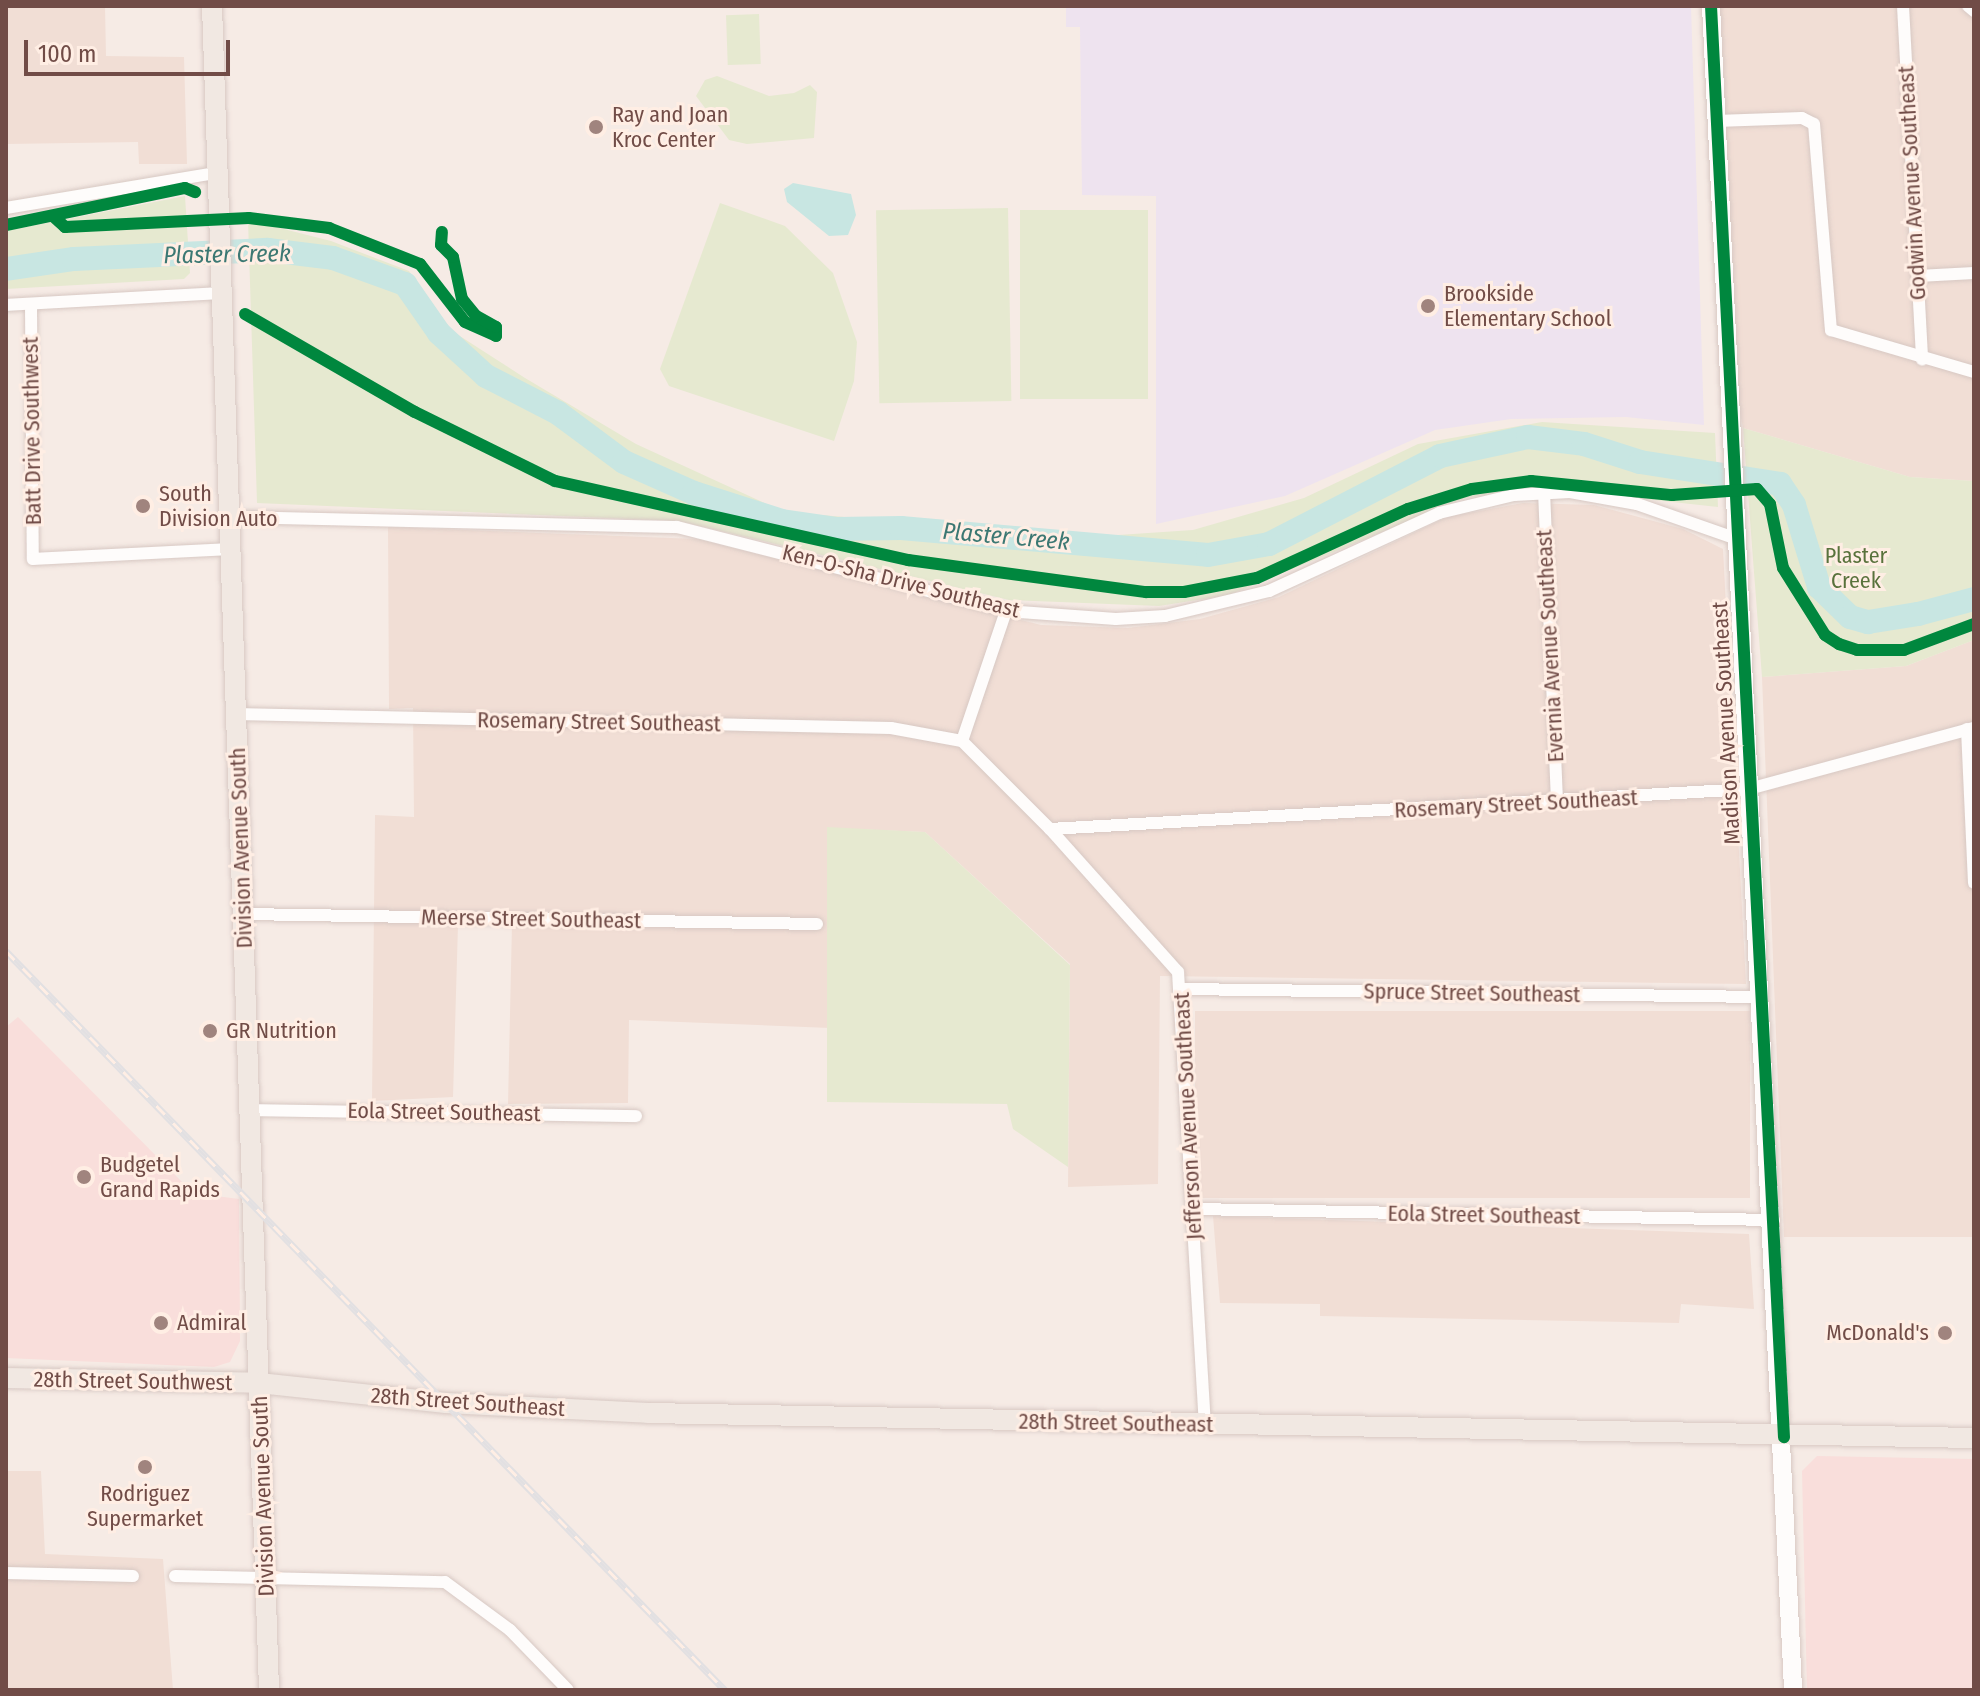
<!DOCTYPE html>
<html>
<head>
<meta charset="utf-8">
<style>
  body { margin:0 }
  #map { position:relative; width:1980px; height:1696px; overflow:hidden; background:#f6ebe5; font-family:"Fira Sans Condensed",sans-serif }
  div>[style] { position:absolute }
  .residential>* { inset:0; background:#f1ded5; transform-origin:0 0 }
  .commercial>* { inset:0; background:#f9dedb }
  .education>* { inset:0; background:#eee3ef }
  .green>* { inset:0; background:#e6e9d0; transform-origin:0 0 }
  .water>* { inset:0; background:#c8e6e2 }
  .river>* { height:24px; margin:-12px; padding:0 12px; transform-origin:12px; border-radius:12px; background:#c8e6e2 }
  .roads { filter:drop-shadow(0 0 2px #d7c8c3) drop-shadow(0 0 2px #d7c8c3) }
  .street>* { height:12px; margin:-6px; padding:0 6px; transform-origin:6px; border-radius:6px; background:#fefcfb }
  .secondary>* { height:18px; margin:-9px; padding:0 9px; transform-origin:9px; border-radius:9px; background:#fefcfb }
  .primary>* { height:20px; margin:-10px; padding:0 10px; transform-origin:10px; border-radius:10px; background:#f1e8e2 }
  .rail>* { height:7px; margin-top:-3.5px; transform-origin:0; background:repeating-linear-gradient(90deg,#ffeee4 0 12px,#e2e0e2 0 24px); box-sizing:border-box; border-block:2px solid #e2e0e2 }
  .cycleway>* { height:12px; margin:-6px; padding:0 6px; transform-origin:6px; border-radius:6px; background:#00873e }
  .dots>* { width:22px; height:22px; translate:-50% -50%; box-sizing:border-box; border:4px solid #ffeee4; border-radius:50% }
  span { translate:-50% -50%; white-space:nowrap; text-align:center; line-height:1.15; -webkit-text-stroke:6px #ffeee4; paint-order:stroke }
  .poi-label { font-size:22px; color:#714c47 }
  .left { translate:0 -50%; text-align:left }
  .right { translate:-100% -50%; text-align:right }
  .street-label { font-size:22px; color:#714c47 }
  .park-label { font-size:22px; color:#59723c }
  .water-label { font-size:24px; color:#3c7873; font-style:italic }
  .frame { position:absolute; inset:0; border:8px solid #714c47; pointer-events:none }
  .scale { position:absolute; left:24px; top:40px; width:206px; height:36px; box-sizing:border-box; border:4px solid #714c47; border-top:0; padding-left:10px; font-size:24px; line-height:28px; white-space:nowrap; color:#714c47; -webkit-text-stroke:6px #ffeee4; paint-order:stroke }
</style>
</head>
<body>
<div id="map">
  <div class="residential">
    <div style="clip-path:polygon(6px 6px,105px 6px,106px 56px,184px 57px,187px 164px,139px 164px,138px 142px,6px 144px)"></div>
    <div style="clip-path:polygon(1714px 6px,1974px 6px,1974px 481px,1910px 477px,1743px 428px,1732px 374px)"></div>
    <div style="clip-path:polygon(1523px 503px,1594px 505px,1683px 529px,1723px 549px,1746px 984px,1160px 976px,1158px 1184px,1068px 1187px,1070px 964px,925px 832px,827px 828px,830px 1028px,629px 1020px,628px 1103px,508px 1104px,512px 924px,458px 925px,453px 1097px,372px 1101px,375px 815px,414px 817px,413px 708px,389px 709px,388px 527px,697px 539px,1041px 625px,1128px 628px,1200px 619px,1279px 597px,1447px 517px)"></div>
    <div style="clip-path:polygon(1974px 640px,1974px 1237px,1784px 1237px,1762px 677px,1906px 666px)"></div>
    <div style="left:1195px;top:1011px;width:555px;height:187px"></div>
    <div style="clip-path:polygon(1213px 1216px,1749px 1234px,1754px 1309px,1681px 1304px,1679px 1323px,1320px 1316px,1320px 1304px,1220px 1303px)"></div>
    <div style="clip-path:polygon(6px 1471px,41px 1471px,45px 1554px,163px 1559px,173px 1690px,6px 1690px)"></div>
  </div>
  <div class="commercial">
    <div style="clip-path:polygon(18px 1017px,193px 1193px,239px 1199px,240px 1341px,230px 1362px,214px 1367px,6px 1358px,6px 1027px)"></div>
    <div style="clip-path:polygon(1817px 1456px,1974px 1459px,1974px 1690px,1807px 1690px,1802px 1471px)"></div>
  </div>
  <div class="education">
    <div style="clip-path:polygon(1066px 6px,1691px 6px,1704px 425px,1626px 417px,1511px 419px,1435px 430px,1285px 496px,1156px 524px,1156px 196px,1082px 195px,1080px 27px,1066px 27px)"></div>
  </div>
  <div class="green">
    <div style="left:759px;top:14px;width:50px;height:33px;rotate:88deg"></div>
    <div style="clip-path:polygon(717px 76px,769px 96px,794px 93px,810px 85px,817px 92px,814px 138px,747px 144px,729px 140px,696px 96px,705px 80px)"></div>
    <div style="clip-path:polygon(185px 196px,190px 273px,184px 279px,6px 289px,6px 231px)"></div>
    <div style="clip-path:polygon(720px 203px,785px 226px,833px 273px,857px 342px,854px 381px,834px 441px,669px 386px,660px 369px)"></div>
    <div style="left:1008px;top:208px;width:193px;height:132px;rotate:89deg"></div>
    <div style="left:1148px;top:210px;width:189px;height:128px;rotate:90deg"></div>
    <div style="clip-path:polygon(248px 220px,331px 241px,409px 271px,452px 331px,525px 378px,636px 444px,784px 512px,1088px 537px,1193px 530px,1304px 498px,1418px 444px,1542px 422px,1715px 433px,1718px 507px,1535px 487px,1465px 498px,1229px 595px,1159px 606px,1009px 600px,679px 521px,257px 503px)"></div>
    <div style="clip-path:polygon(1743px 428px,1910px 477px,1974px 481px,1974px 640px,1906px 666px,1762px 677px)"></div>
    <div style="clip-path:polygon(827px 827px,925px 832px,1070px 965px,1068px 1167px,1013px 1129px,1007px 1104px,827px 1102px)"></div>
  </div>
  <div class="water">
    <div style="clip-path:polygon(793px 183px,851px 194px,856px 215px,848px 235px,829px 236px,787px 202px,784px 189px)"></div>
  </div>
  <div class="river">
    <div style="left:6px;top:269px;width:69px;rotate:-8.4deg"></div>
    <div style="left:74px;top:259px;width:194px;rotate:-2.7deg"></div>
    <div style="left:268px;top:250px;width:65px;rotate:7deg"></div>
    <div style="left:333px;top:258px;width:77px;rotate:19.9deg"></div>
    <div style="left:405px;top:284px;width:60px;rotate:55.2deg"></div>
    <div style="left:439px;top:333px;width:64px;rotate:42.5deg"></div>
    <div style="left:486px;top:376px;width:81px;rotate:27.2deg"></div>
    <div style="left:558px;top:413px;width:82px;rotate:36.6deg"></div>
    <div style="left:624px;top:462px;width:77px;rotate:23.9deg"></div>
    <div style="left:694px;top:493px;width:92px;rotate:17.7deg"></div>
    <div style="left:782px;top:521px;width:56px;rotate:8.3deg"></div>
    <div style="left:837px;top:529px;width:64px;rotate:-0.9deg"></div>
    <div style="left:901px;top:528px;width:308px;rotate:5deg"></div>
    <div style="left:1208px;top:555px;width:62px;rotate:-10.2deg"></div>
    <div style="left:1269px;top:544px;width:192px;rotate:-27.2deg"></div>
    <div style="left:1440px;top:456px;width:90px;rotate:-12.2deg"></div>
    <div style="left:1528px;top:437px;width:56px;rotate:7.1deg"></div>
    <div style="left:1584px;top:444px;width:59px;rotate:17.8deg"></div>
    <div style="left:1640px;top:462px;width:142px;rotate:8.9deg"></div>
    <div style="left:1780px;top:484px;width:25px;rotate:56deg"></div>
    <div style="left:1794px;top:505px;width:86px;rotate:73deg"></div>
    <div style="left:1819px;top:587px;width:43px;rotate:44.1deg"></div>
    <div style="left:1850px;top:617px;width:19px;rotate:16deg"></div>
    <div style="left:1868px;top:622px;width:51px;rotate:-9.1deg"></div>
    <div style="left:1918px;top:614px;width:58px;rotate:-15deg"></div>
  </div>
  <div class="roads">
    <div class="street">
      <div style="left:1903px;top:6px;width:354px;rotate:86.9deg"></div>
      <div style="left:1968px;top:6px;width:8px;rotate:40deg"></div>
      <div style="left:1716px;top:121px;width:86px;rotate:-2deg"></div>
      <div style="left:1802px;top:118px;width:13px;rotate:27deg"></div>
      <div style="left:1814px;top:124px;width:207px;rotate:85.3deg"></div>
      <div style="left:1831px;top:330px;width:149px;rotate:16.4deg"></div>
      <div style="left:6px;top:208px;width:213px;rotate:-9.5deg"></div>
      <div style="left:1918px;top:276px;width:56px;rotate:-3.1deg"></div>
      <div style="left:31px;top:304px;width:255px;rotate:89.6deg"></div>
      <div style="left:33px;top:559px;width:197px;rotate:-2.9deg"></div>
      <div style="left:6px;top:305px;width:214px;rotate:-3.2deg"></div>
      <div style="left:1544px;top:491px;width:311px;rotate:87.6deg"></div>
      <div style="left:229px;top:517px;width:448px;rotate:1.3deg"></div>
      <div style="left:677px;top:527px;width:340px;rotate:14.3deg"></div>
      <div style="left:1006px;top:611px;width:110px;rotate:4.2deg"></div>
      <div style="left:1116px;top:619px;width:49px;rotate:-3.5deg"></div>
      <div style="left:1165px;top:616px;width:107px;rotate:-13.5deg"></div>
      <div style="left:1269px;top:591px;width:187px;rotate:-24.6deg"></div>
      <div style="left:1439px;top:513px;width:77px;rotate:-13.5deg"></div>
      <div style="left:1514px;top:495px;width:56px;rotate:-3.1deg"></div>
      <div style="left:1570px;top:492px;width:68px;rotate:10.2deg"></div>
      <div style="left:1637px;top:504px;width:106px;rotate:19.3deg"></div>
      <div style="left:235px;top:714px;width:656px;rotate:1.22deg"></div>
      <div style="left:891px;top:728px;width:72px;rotate:10.4deg"></div>
      <div style="left:962px;top:741px;width:124px;rotate:45deg"></div>
      <div style="left:1050px;top:829px;width:192px;rotate:48.2deg"></div>
      <div style="left:1178px;top:972px;width:454px;rotate:86.6deg"></div>
      <div style="left:1967px;top:729px;width:154px;rotate:87.4deg"></div>
      <div style="left:962px;top:741px;width:137px;rotate:-71.3deg"></div>
      <div style="left:1050px;top:829px;width:700px;rotate:-3.28deg"></div>
      <div style="left:1749px;top:789px;width:233px;rotate:-15.2deg"></div>
      <div style="left:245px;top:914px;width:572px;rotate:1deg"></div>
      <div style="left:1182px;top:989px;width:580px;rotate:0.79deg"></div>
      <div style="left:251px;top:1110px;width:385px;rotate:0.9deg"></div>
      <div style="left:1194px;top:1209px;width:580px;rotate:1.09deg"></div>
      <div style="left:6px;top:1573px;width:127px;rotate:1.4deg"></div>
      <div style="left:175px;top:1576px;width:270px;rotate:1.3deg"></div>
      <div style="left:445px;top:1582px;width:81px;rotate:36.4deg"></div>
      <div style="left:510px;top:1630px;width:83px;rotate:46deg"></div>
    </div>
    <div class="secondary">
      <div style="left:1711px;top:6px;width:1686px;rotate:87.21deg"></div>
    </div>
    <div class="primary">
      <div style="left:212px;top:6px;width:1685px;rotate:88.06deg"></div>
      <div style="left:6px;top:1378px;width:253px;rotate:1.1deg"></div>
      <div style="left:259px;top:1383px;width:188px;rotate:6.1deg"></div>
      <div style="left:446px;top:1403px;width:202px;rotate:2.8deg"></div>
      <div style="left:648px;top:1413px;width:1326px;rotate:1.08deg"></div>
    </div>
  </div>
  <div class="rail">
    <div style="left:6px;top:951px;width:1031px;rotate:45.79deg"></div>
  </div>
  <div class="cycleway">
    <div style="left:1711px;top:6px;width:1433px;rotate:87.08deg"></div>
    <div style="left:54px;top:217px;width:15px;rotate:42deg"></div>
    <div style="left:65px;top:227px;width:184px;rotate:-2.8deg"></div>
    <div style="left:249px;top:218px;width:81px;rotate:7.1deg"></div>
    <div style="left:329px;top:228px;width:98px;rotate:21.6deg"></div>
    <div style="left:420px;top:264px;width:73px;rotate:52.2deg"></div>
    <div style="left:465px;top:322px;width:34px;rotate:24deg"></div>
    <div style="left:496px;top:336px;width:9px;rotate:-90deg"></div>
    <div style="left:496px;top:327px;width:23px;rotate:-151deg"></div>
    <div style="left:476px;top:316px;width:22px;rotate:-129deg"></div>
    <div style="left:462px;top:299px;width:43px;rotate:-102.1deg"></div>
    <div style="left:453px;top:257px;width:17px;rotate:-135deg"></div>
    <div style="left:441px;top:245px;width:13px;rotate:-86deg"></div>
    <div style="left:6px;top:225px;width:183px;rotate:-11.7deg"></div>
    <div style="left:185px;top:188px;width:11px;rotate:22deg"></div>
    <div style="left:245px;top:314px;width:196px;rotate:30deg"></div>
    <div style="left:415px;top:412px;width:156px;rotate:26.2deg"></div>
    <div style="left:555px;top:481px;width:362px;rotate:12.6deg"></div>
    <div style="left:908px;top:560px;width:240px;rotate:7.7deg"></div>
    <div style="left:1146px;top:592px;width:38px"></div>
    <div style="left:1184px;top:592px;width:74px;rotate:-10.9deg"></div>
    <div style="left:1257px;top:578px;width:166px;rotate:-24.6deg"></div>
    <div style="left:1408px;top:509px;width:67px;rotate:-17.4deg"></div>
    <div style="left:1472px;top:489px;width:60px;rotate:-7.7deg"></div>
    <div style="left:1531px;top:481px;width:142px;rotate:5.7deg"></div>
    <div style="left:1672px;top:495px;width:85px;rotate:-4deg"></div>
    <div style="left:1757px;top:489px;width:20px;rotate:49deg"></div>
    <div style="left:1770px;top:504px;width:65px;rotate:78.5deg"></div>
    <div style="left:1783px;top:568px;width:79px;rotate:57.9deg"></div>
    <div style="left:1825px;top:635px;width:17px;rotate:33deg"></div>
    <div style="left:1839px;top:644px;width:19px;rotate:18deg"></div>
    <div style="left:1857px;top:650px;width:47px"></div>
    <div style="left:1904px;top:650px;width:75px;rotate:-20.4deg"></div>
  </div>
  <div class="dots">
    <div style="left:596px;top:127px;background:#a0847e"></div>
    <div style="left:1428px;top:306px;background:#a0847e"></div>
    <div style="left:143px;top:506px;background:#a0847e"></div>
    <div style="left:210px;top:1031px;background:#a0847e"></div>
    <div style="left:84px;top:1177px;background:#a0847e"></div>
    <div style="left:161px;top:1323px;background:#a0847e"></div>
    <div style="left:1945px;top:1333px;background:#a0847e"></div>
    <div style="left:145px;top:1467px;background:#a0847e"></div>
  </div>
  <div class="poi-label">
    <span class="left" style="left:612px;top:127px">Ray and Joan<br>Kroc Center</span>
    <span class="left" style="left:1444px;top:306px">Brookside<br>Elementary School</span>
    <span class="left" style="left:159px;top:506px">South<br>Division Auto</span>
    <span class="left" style="left:226px;top:1031px">GR Nutrition</span>
    <span class="left" style="left:100px;top:1177px">Budgetel<br>Grand Rapids</span>
    <span class="left" style="left:177px;top:1323px">Admiral</span>
    <span class="right" style="left:1929px;top:1333px">McDonald's</span>
    <span style="left:145px;top:1506px">Rodriguez<br>Supermarket</span>
  </div>
  <div class="street-label">
    <span style="left:1912px;top:183px;rotate:-93deg">Godwin Avenue Southeast</span>
    <span style="left:32px;top:431px;rotate:-91deg">Batt Drive Southwest</span>
    <span style="left:901px;top:581px;rotate:14deg">Ken-O-Sha Drive Southeast</span>
    <span style="left:1550px;top:646px;rotate:-93deg">Evernia Avenue Southeast</span>
    <span style="left:599px;top:722px;rotate:1deg">Rosemary Street Southeast</span>
    <span style="left:1726px;top:723px;rotate:-93deg">Madison Avenue Southeast</span>
    <span style="left:1516px;top:804px;rotate:-3deg">Rosemary Street Southeast</span>
    <span style="left:241px;top:848px;rotate:-92deg">Division Avenue South</span>
    <span style="left:531px;top:919px;rotate:1deg">Meerse Street Southeast</span>
    <span style="left:1472px;top:993px;rotate:1deg">Spruce Street Southeast</span>
    <span style="left:444px;top:1112px;rotate:1deg">Eola Street Southeast</span>
    <span style="left:1188px;top:1116px;rotate:-93deg">Jefferson Avenue Southeast</span>
    <span style="left:1484px;top:1215px;rotate:1deg">Eola Street Southeast</span>
    <span style="left:133px;top:1381px;rotate:1deg">28th Street Southwest</span>
    <span style="left:468px;top:1402px;rotate:4deg">28th Street Southeast</span>
    <span style="left:1116px;top:1423px;rotate:1deg">28th Street Southeast</span>
    <span style="left:263px;top:1496px;rotate:-92deg">Division Avenue South</span>
  </div>
  <div class="park-label">
    <span style="left:1856px;top:568px">Plaster<br>Creek</span>
  </div>
  <div class="water-label">
    <span style="left:227px;top:255px;rotate:-1deg">Plaster Creek</span>
    <span style="left:1006px;top:537px;rotate:5deg">Plaster Creek</span>
  </div>
  <div class="frame"></div>
  <div class="scale">100 m</div>
</div>
</body>
</html>
